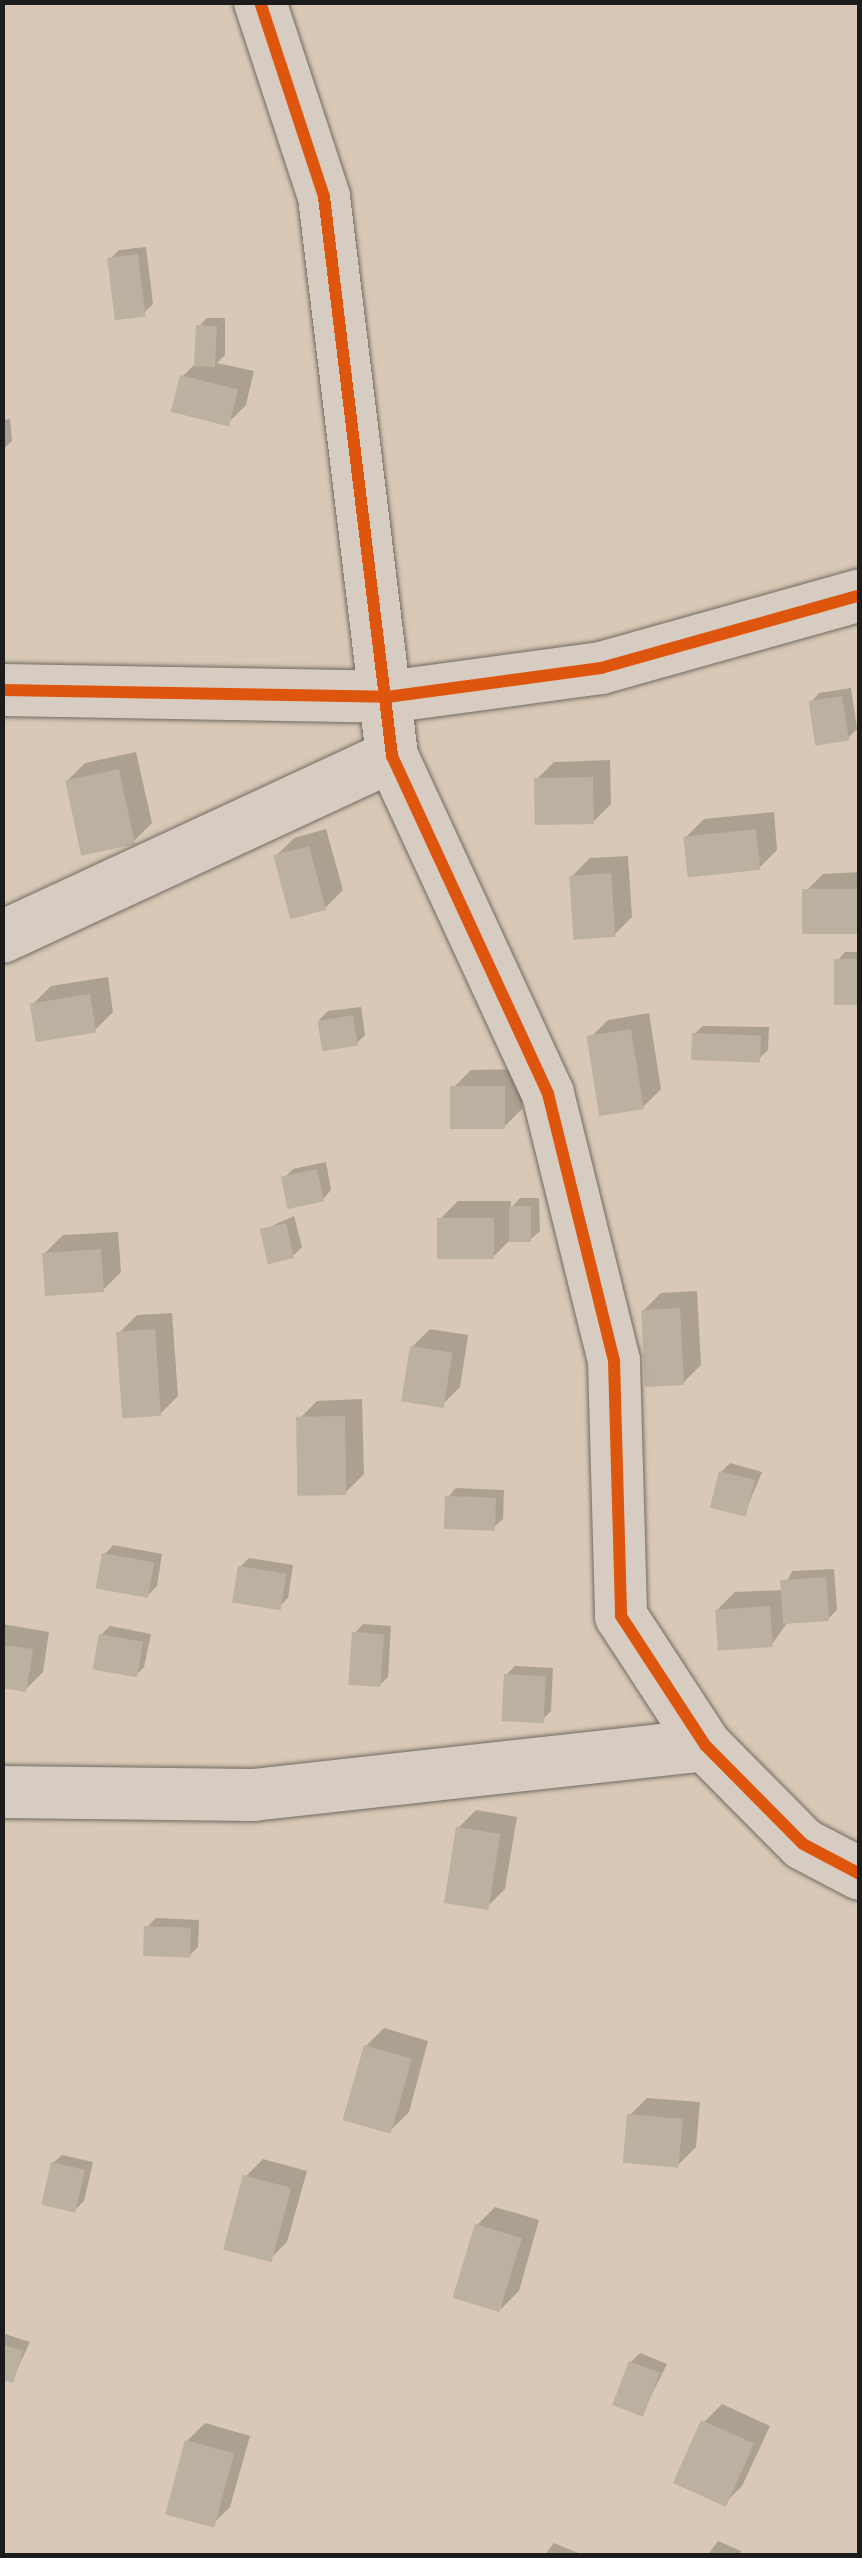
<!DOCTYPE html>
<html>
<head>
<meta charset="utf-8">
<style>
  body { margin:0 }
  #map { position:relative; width:862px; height:2558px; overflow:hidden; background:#d8c8b5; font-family:"Indie Flower",sans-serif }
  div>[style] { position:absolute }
  .shadow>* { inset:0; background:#0003 }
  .building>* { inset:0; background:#bcb0a1; transform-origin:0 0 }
  .roads { filter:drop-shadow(0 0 2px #716961) drop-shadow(0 0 2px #716961) }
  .minor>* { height:52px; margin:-26px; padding:0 26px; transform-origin:26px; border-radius:26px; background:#d7ccc2 }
  .cycleway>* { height:12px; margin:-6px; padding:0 6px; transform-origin:6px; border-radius:6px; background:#de560d }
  span { translate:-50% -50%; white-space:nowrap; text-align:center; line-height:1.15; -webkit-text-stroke:8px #eacdb1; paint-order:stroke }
  .frame { position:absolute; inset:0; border:5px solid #1c1c1c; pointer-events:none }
</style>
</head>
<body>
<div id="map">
  <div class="shadow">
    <div style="clip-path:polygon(146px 247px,153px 304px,144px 313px,110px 259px,119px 250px)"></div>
    <div style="clip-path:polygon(207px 318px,225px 318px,225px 355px,217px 363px,254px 371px,246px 405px,228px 423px,182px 377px,197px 362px,198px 327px)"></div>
    <div style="clip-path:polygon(10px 419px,12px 441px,2px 450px,2px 420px)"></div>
    <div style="clip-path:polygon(851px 688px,857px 729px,848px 738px,811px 702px,819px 693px)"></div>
    <div style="clip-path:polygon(136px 752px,152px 823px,134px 841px,67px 781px,85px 763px)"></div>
    <div style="clip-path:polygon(610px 760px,611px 804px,593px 822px,536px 780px,554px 762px)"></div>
    <div style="clip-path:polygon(774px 812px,777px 850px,759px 868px,686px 837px,704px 819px)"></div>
    <div style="clip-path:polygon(326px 829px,343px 890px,325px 908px,276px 856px,294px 838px)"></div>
    <div style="clip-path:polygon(628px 856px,632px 917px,614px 935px,572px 876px,590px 858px)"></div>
    <div style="clip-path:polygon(860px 872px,860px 931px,805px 892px,823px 874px)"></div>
    <div style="clip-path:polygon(845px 952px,860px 952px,860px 1002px,837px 961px)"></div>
    <div style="clip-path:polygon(108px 977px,113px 1012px,95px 1030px,33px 1004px,51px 986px)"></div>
    <div style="clip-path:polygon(361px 1007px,365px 1035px,356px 1044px,319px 1020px,328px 1011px)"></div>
    <div style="clip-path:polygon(649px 1013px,661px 1089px,643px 1107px,590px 1038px,608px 1020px)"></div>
    <div style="clip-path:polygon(703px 1026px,769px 1027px,768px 1050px,759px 1059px,694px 1034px)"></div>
    <div style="clip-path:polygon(522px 1069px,522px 1109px,504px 1127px,453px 1088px,471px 1070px)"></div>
    <div style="clip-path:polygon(326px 1162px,331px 1190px,323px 1199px,284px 1178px,293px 1169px)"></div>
    <div style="clip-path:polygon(520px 1198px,539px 1198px,540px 1231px,531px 1239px,510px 1240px,493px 1257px,440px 1219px,458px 1201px,511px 1201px,511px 1208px)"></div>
    <div style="clip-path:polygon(294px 1216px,302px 1247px,293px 1256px,263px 1230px)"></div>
    <div style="clip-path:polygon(118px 1232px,121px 1272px,103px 1290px,45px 1253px,63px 1235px)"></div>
    <div style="clip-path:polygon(697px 1291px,701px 1365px,683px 1383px,643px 1311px,661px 1293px)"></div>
    <div style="clip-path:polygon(172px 1313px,178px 1396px,160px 1414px,119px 1333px,137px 1315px)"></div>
    <div style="clip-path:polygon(430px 1329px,468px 1335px,460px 1387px,442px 1405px,412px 1347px)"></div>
    <div style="clip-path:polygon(362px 1399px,364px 1474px,346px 1492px,299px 1419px,317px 1401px)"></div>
    <div style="clip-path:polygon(730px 1463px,762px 1472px,744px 1515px,721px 1472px)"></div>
    <div style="clip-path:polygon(456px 1488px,504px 1490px,503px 1519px,494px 1527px,448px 1497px)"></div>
    <div style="clip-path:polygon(113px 1545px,162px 1554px,157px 1586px,148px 1595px,105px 1554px)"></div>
    <div style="clip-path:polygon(249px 1558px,293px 1565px,288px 1598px,279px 1607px,240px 1567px)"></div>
    <div style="clip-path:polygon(834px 1569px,837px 1610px,828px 1619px,789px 1620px,772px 1644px,717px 1610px,735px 1592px,783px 1590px,792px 1571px)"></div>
    <div style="clip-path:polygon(2px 1624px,49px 1632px,43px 1672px,25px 1690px,2px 1686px)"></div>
    <div style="clip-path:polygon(363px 1624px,391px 1626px,388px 1677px,380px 1685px,355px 1633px)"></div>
    <div style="clip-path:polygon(110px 1626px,151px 1634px,144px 1667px,135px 1676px,101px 1635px)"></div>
    <div style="clip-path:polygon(515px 1666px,553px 1668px,551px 1711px,542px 1720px,506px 1675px)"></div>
    <div style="clip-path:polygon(476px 1810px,517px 1817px,505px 1889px,487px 1907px,458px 1828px)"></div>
    <div style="clip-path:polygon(156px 1918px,199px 1920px,198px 1947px,189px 1956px,147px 1927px)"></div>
    <div style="clip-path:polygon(384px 2028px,428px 2041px,409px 2112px,391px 2130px,366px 2046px)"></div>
    <div style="clip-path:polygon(647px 2098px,700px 2102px,696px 2147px,678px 2165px,629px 2116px)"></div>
    <div style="clip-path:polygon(62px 2155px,93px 2162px,84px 2201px,75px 2210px,53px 2163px)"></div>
    <div style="clip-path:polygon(263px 2159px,307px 2171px,287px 2242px,269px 2260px,245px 2177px)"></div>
    <div style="clip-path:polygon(495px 2207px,539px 2220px,519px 2291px,501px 2309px,477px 2225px)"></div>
    <div style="clip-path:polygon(2px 2333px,30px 2342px,12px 2380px,2px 2377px)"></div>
    <div style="clip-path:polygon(640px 2353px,667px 2364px,642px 2414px,631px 2362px)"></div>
    <div style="clip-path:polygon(722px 2404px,770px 2426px,742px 2486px,724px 2504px,704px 2422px)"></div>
    <div style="clip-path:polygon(205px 2423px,250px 2436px,230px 2507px,212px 2525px,187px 2441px)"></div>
    <div style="clip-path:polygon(718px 2541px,741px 2551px,739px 2556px,707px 2556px)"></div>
    <div style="clip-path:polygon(554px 2543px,583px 2555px,582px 2556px,544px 2556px)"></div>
  </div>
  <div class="building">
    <div style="left:138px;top:254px;width:63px;height:31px;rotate:83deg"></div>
    <div style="left:196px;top:325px;width:21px;height:41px;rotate:3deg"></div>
    <div style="left:180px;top:375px;width:60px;height:38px;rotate:14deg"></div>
    <div style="left:842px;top:696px;width:45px;height:34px;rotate:81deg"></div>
    <div style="left:119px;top:769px;width:77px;height:55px;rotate:78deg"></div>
    <div style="left:593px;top:777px;width:47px;height:59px;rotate:89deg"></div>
    <div style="left:756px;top:829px;width:41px;height:73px;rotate:84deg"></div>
    <div style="left:309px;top:846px;width:66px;height:37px;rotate:75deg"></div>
    <div style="left:611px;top:873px;width:64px;height:42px;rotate:86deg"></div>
    <div style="left:860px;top:889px;width:45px;height:58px;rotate:90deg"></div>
    <div style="left:860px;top:959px;width:46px;height:26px;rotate:90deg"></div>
    <div style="left:90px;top:994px;width:39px;height:61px;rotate:81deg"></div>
    <div style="left:353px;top:1015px;width:31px;height:36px;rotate:81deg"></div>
    <div style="left:631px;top:1029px;width:81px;height:45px;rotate:81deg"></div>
    <div style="left:692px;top:1033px;width:69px;height:27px;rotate:2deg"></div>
    <div style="left:505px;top:1086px;width:43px;height:55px;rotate:90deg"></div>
    <div style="left:317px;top:1169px;width:33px;height:37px;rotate:78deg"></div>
    <div style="left:509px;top:1206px;width:22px;height:36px"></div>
    <div style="left:437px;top:1218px;width:57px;height:41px"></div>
    <div style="left:286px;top:1223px;width:36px;height:27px;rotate:77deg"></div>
    <div style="left:101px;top:1249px;width:43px;height:59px;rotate:86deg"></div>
    <div style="left:680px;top:1308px;width:77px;height:39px;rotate:87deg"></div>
    <div style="left:155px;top:1329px;width:87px;height:39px;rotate:86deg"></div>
    <div style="left:410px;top:1346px;width:43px;height:56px;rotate:9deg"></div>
    <div style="left:345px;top:1416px;width:79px;height:49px;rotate:89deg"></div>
    <div style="left:719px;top:1471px;width:37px;height:38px;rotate:14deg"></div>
    <div style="left:445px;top:1496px;width:51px;height:33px;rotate:2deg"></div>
    <div style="left:102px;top:1553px;width:53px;height:36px;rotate:10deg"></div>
    <div style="left:238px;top:1566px;width:49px;height:37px;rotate:9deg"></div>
    <div style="left:826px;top:1577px;width:44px;height:46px;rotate:86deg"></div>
    <div style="left:770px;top:1606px;width:41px;height:55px;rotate:86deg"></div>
    <div style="left:352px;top:1632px;width:32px;height:53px;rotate:4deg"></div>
    <div style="left:99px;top:1634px;width:45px;height:36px;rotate:10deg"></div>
    <div style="clip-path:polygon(2px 1645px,33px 1649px,26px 1692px,2px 1688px)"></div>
    <div style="left:504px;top:1674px;width:42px;height:47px;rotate:3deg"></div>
    <div style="left:456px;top:1827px;width:45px;height:77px;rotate:9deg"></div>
    <div style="left:144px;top:1926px;width:47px;height:30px;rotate:2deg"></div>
    <div style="left:364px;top:2045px;width:50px;height:78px;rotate:16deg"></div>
    <div style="left:627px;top:2114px;width:56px;height:49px;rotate:5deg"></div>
    <div style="left:51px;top:2162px;width:35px;height:44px;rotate:13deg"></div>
    <div style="left:243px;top:2175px;width:50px;height:77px;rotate:15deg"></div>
    <div style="left:475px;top:2224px;width:49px;height:77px;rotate:17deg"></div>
    <div style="clip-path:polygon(2px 2344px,23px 2351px,13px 2383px,2px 2380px)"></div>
    <div style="left:629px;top:2361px;width:33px;height:47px;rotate:21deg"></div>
    <div style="left:701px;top:2420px;width:58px;height:69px;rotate:24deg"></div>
    <div style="left:185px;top:2440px;width:51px;height:77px;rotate:15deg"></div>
  </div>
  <div class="roads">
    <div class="minor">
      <div style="left:260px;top:2px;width:205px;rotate:71.8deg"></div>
      <div style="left:324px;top:197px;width:563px;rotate:83.06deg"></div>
      <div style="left:392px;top:756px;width:372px;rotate:65.2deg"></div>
      <div style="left:548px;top:1094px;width:275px;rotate:76.1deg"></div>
      <div style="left:614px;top:1361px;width:255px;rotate:88.4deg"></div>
      <div style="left:621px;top:1616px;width:154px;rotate:56.9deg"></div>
      <div style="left:705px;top:1745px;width:139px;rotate:45.3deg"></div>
      <div style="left:803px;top:1844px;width:64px;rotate:27.8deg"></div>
      <div style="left:2px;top:690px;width:385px;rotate:1deg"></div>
      <div style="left:387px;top:697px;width:216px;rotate:-7.7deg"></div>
      <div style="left:601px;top:668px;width:269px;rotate:-15.7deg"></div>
      <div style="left:2px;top:937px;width:430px;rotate:-24.9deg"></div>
      <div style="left:2px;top:1792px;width:251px;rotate:0.7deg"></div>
      <div style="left:253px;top:1795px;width:455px;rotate:-6.3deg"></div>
    </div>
  </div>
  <div class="cycleway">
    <div style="left:260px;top:2px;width:205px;rotate:71.8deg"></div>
    <div style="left:324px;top:197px;width:563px;rotate:83.06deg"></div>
    <div style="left:392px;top:756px;width:372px;rotate:65.2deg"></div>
    <div style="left:548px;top:1094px;width:275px;rotate:76.1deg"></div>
    <div style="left:614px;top:1361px;width:255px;rotate:88.4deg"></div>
    <div style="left:621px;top:1616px;width:154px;rotate:56.9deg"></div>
    <div style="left:705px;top:1745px;width:139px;rotate:45.3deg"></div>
    <div style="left:803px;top:1844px;width:64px;rotate:27.8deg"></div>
    <div style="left:2px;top:690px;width:385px;rotate:1deg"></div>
    <div style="left:387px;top:697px;width:216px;rotate:-7.7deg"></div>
    <div style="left:601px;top:668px;width:269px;rotate:-15.7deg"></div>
  </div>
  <div class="frame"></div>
</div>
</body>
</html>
